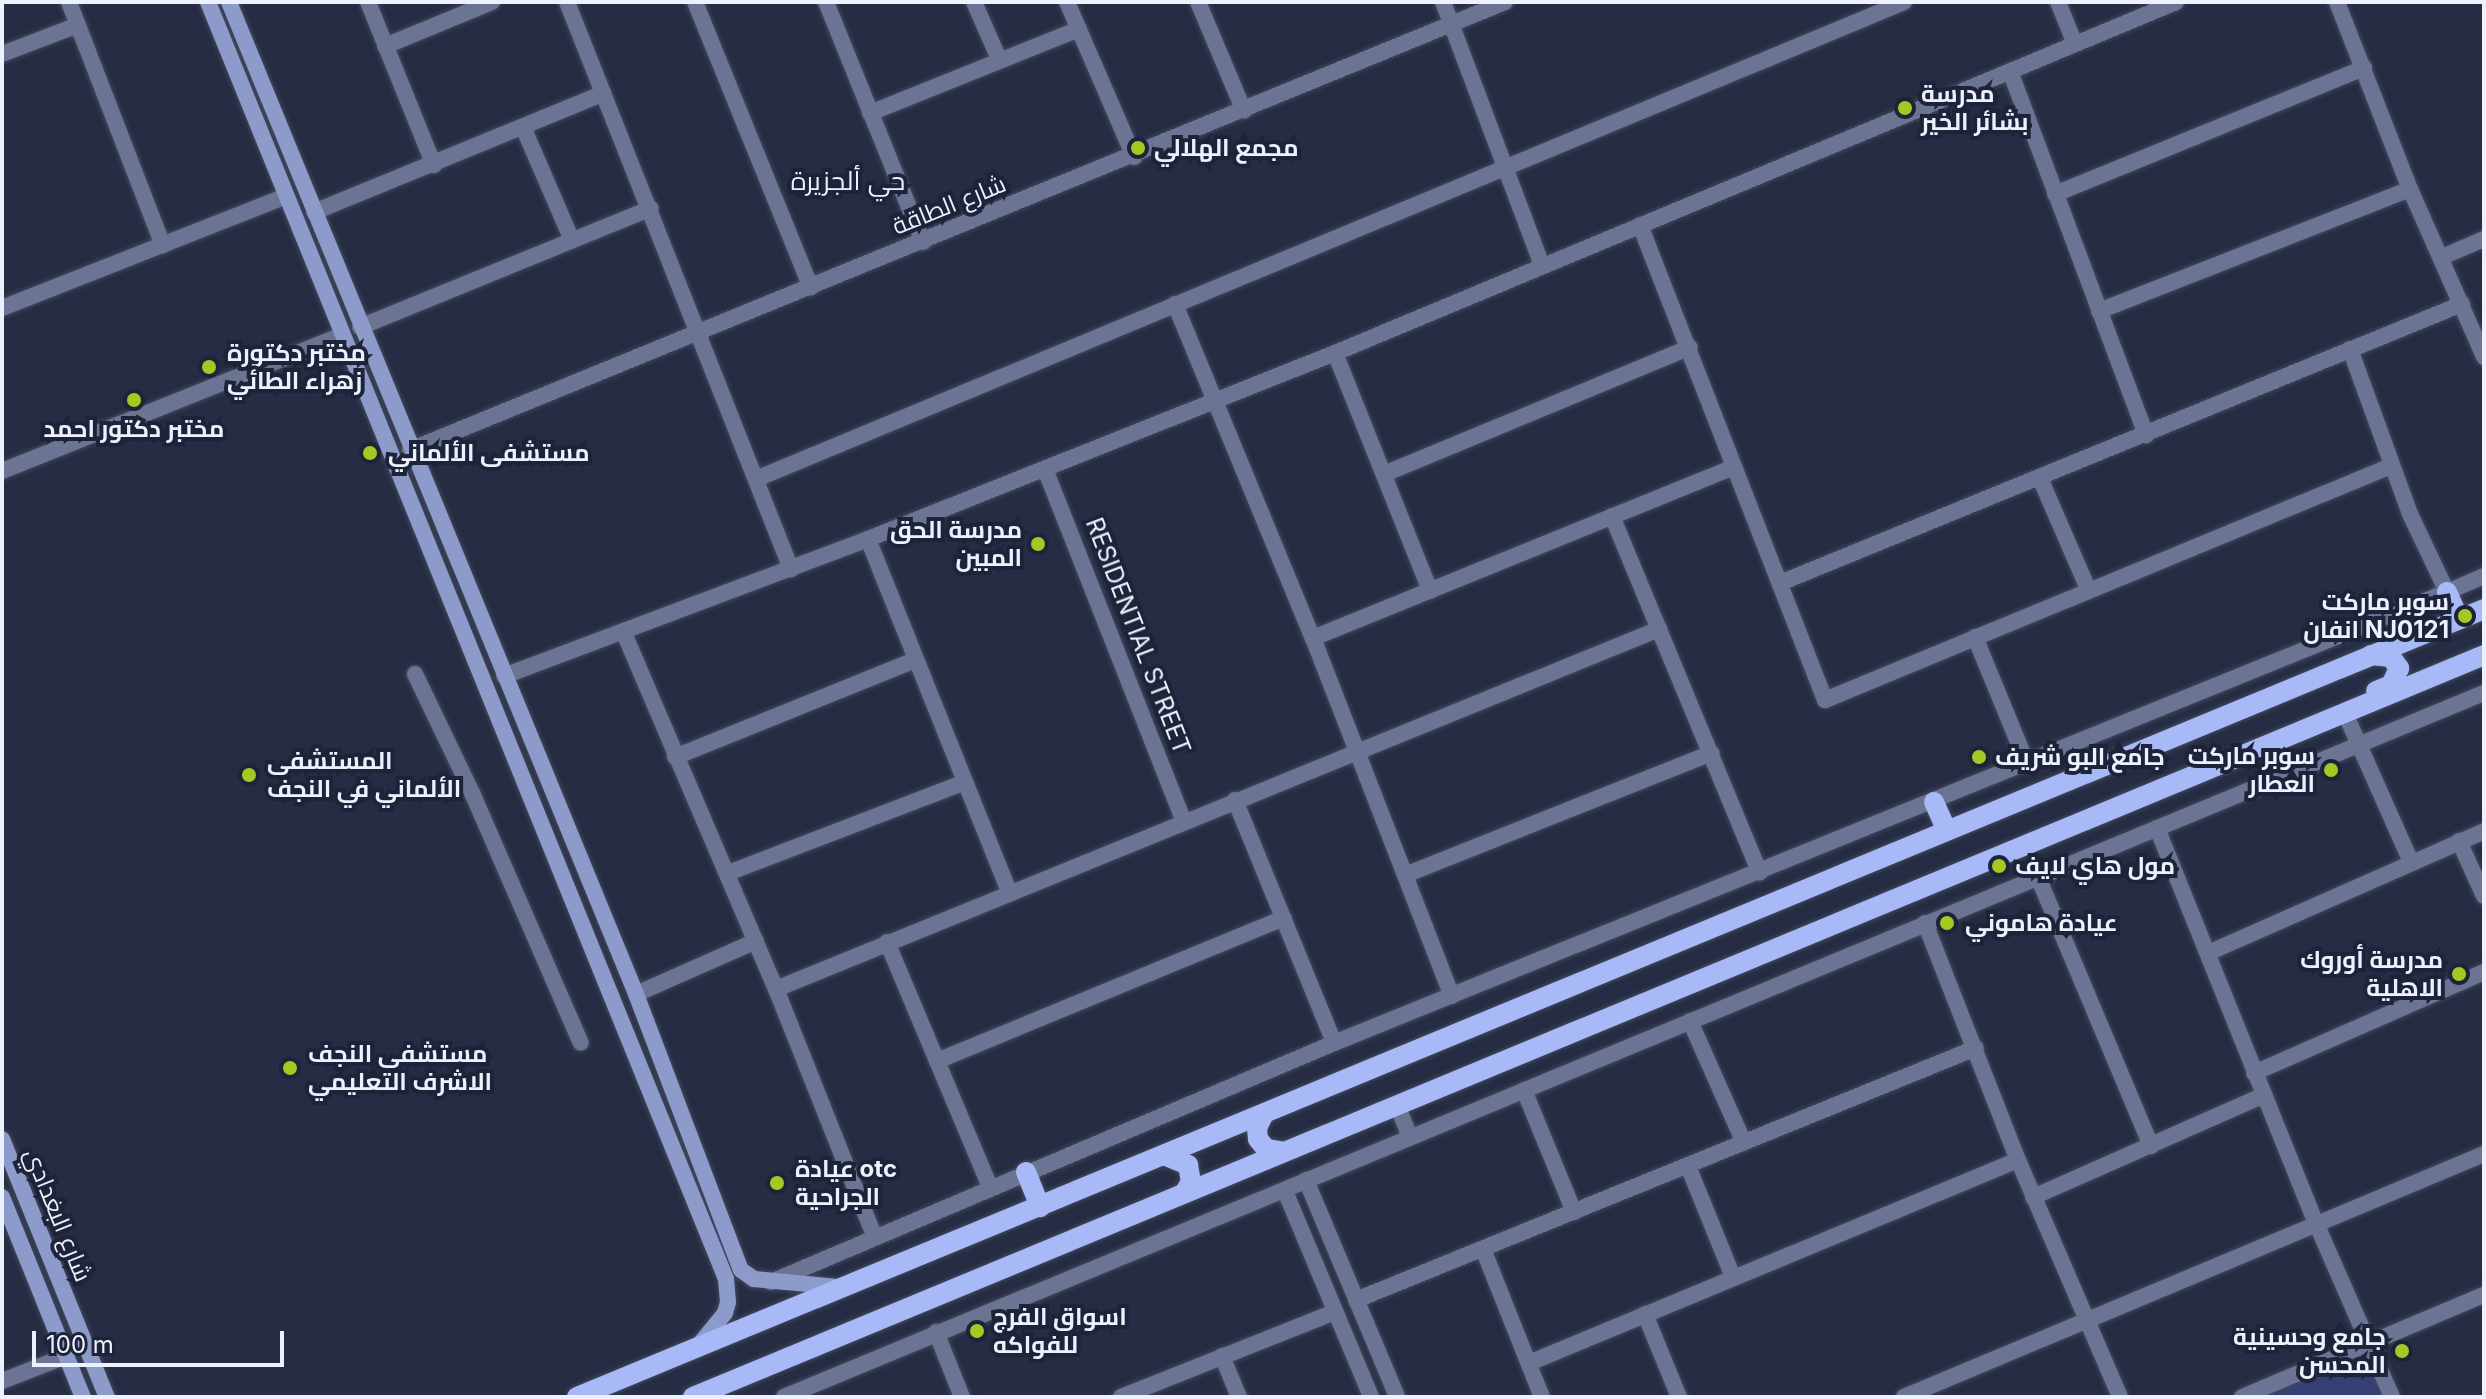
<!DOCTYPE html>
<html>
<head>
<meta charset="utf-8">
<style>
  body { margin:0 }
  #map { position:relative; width:2486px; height:1399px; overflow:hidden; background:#262c43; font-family:Inter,Cairo,sans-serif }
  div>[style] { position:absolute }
  .green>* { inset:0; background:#344076 }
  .roads { filter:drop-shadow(0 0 2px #42485d) drop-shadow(0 0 2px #42485d) }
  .street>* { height:16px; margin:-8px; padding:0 8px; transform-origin:8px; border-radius:8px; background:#6b7492 }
  .secondary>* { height:16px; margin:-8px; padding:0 8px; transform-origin:8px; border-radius:8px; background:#8d9bcb }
  .primary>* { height:20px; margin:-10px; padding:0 10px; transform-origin:10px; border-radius:10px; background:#a8b9f7 }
  .dots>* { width:22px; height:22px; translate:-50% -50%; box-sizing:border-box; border:4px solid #1d2338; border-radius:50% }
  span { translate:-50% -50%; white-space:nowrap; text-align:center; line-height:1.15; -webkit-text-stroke:8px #1d2338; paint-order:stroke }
  .poi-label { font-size:24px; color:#edf1fd; font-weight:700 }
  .left { translate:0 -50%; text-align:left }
  .right { translate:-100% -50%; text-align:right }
  .street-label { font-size:24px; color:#edf1fd }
  .neighbourhood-label { font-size:26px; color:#edf1fd }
  .frame { position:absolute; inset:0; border:4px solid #edf1fd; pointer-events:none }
  .scale { position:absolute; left:32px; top:1331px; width:252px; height:36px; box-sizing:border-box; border:4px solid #edf1fd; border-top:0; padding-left:10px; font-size:24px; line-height:28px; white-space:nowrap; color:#edf1fd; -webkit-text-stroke:6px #1d2338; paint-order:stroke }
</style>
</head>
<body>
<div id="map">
  <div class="green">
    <div style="clip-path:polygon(2368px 1345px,2392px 1397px,2242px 1397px)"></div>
  </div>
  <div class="roads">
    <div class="street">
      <div style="left:69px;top:2px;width:261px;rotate:68.9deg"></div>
      <div style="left:368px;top:2px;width:176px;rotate:68deg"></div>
      <div style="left:567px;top:2px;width:610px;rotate:68.44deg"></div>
      <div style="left:695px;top:2px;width:308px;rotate:67.9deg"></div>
      <div style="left:826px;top:2px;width:259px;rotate:68deg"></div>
      <div style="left:974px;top:2px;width:62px;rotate:66.3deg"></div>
      <div style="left:1067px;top:2px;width:169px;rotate:66.6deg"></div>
      <div style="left:1198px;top:2px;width:118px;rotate:67.1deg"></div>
      <div style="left:1443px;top:2px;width:281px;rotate:69.4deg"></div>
      <div style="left:2058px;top:2px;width:45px;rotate:68deg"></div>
      <div style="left:2337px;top:2px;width:201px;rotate:68.7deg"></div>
      <div style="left:2410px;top:189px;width:184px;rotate:66.2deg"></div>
      <div style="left:385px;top:46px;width:116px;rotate:-22.4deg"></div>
      <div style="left:2px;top:54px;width:81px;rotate:-20.9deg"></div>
      <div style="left:2010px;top:71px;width:389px;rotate:69.5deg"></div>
      <div style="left:870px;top:113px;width:225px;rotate:-21.9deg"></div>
      <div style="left:523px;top:127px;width:123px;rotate:66.6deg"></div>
      <div style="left:2055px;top:194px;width:334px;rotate:-22.2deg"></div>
      <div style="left:314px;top:212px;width:313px;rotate:-22.3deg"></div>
      <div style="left:1640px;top:225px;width:510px;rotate:68.72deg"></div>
      <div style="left:1825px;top:700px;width:612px;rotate:-22.46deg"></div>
      <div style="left:2442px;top:257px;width:46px;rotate:-23.2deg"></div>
      <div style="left:1175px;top:304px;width:361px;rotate:67.6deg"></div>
      <div style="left:1313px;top:638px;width:384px;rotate:68.8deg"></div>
      <div style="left:2px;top:308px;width:305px;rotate:-21.5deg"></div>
      <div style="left:2099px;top:311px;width:334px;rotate:-21.4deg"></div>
      <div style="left:360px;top:327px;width:314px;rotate:-22.2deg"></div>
      <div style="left:2350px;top:349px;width:176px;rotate:70deg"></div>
      <div style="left:2410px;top:514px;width:86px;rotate:64.6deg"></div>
      <div style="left:2447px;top:592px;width:40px;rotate:-23.4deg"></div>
      <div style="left:1335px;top:353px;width:256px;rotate:68.2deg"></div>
      <div style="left:410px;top:450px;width:1183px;rotate:-22.25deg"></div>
      <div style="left:1045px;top:469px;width:378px;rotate:68.5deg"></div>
      <div style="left:2px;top:471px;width:366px;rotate:-21.8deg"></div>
      <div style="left:1384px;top:474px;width:331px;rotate:-22.5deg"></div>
      <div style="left:2040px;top:478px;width:123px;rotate:66.6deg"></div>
      <div style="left:756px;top:479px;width:1243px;rotate:-22.56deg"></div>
      <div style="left:1612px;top:516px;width:386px;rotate:67.5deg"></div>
      <div style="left:868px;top:539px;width:380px;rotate:68.2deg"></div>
      <div style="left:1780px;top:583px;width:737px;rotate:-22.25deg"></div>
      <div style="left:624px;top:633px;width:387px;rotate:66.9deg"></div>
      <div style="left:776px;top:989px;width:265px;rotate:68.3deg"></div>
      <div style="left:1975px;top:637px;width:137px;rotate:67.7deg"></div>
      <div style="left:1313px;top:638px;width:454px;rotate:-22.1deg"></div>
      <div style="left:415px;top:674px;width:134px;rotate:64.4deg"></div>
      <div style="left:473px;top:795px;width:270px;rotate:66.5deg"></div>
      <div style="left:504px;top:676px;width:389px;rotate:-20.6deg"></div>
      <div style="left:868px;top:539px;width:503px;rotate:-21.72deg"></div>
      <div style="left:1335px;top:353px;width:911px;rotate:-22.65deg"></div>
      <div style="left:2345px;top:713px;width:163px;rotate:66.1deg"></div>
      <div style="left:675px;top:757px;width:259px;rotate:-22deg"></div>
      <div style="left:1235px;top:800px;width:262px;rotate:67.8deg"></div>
      <div style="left:2157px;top:828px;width:426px;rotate:68.1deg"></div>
      <div style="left:2316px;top:1223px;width:190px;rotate:66.4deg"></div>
      <div style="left:2459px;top:841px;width:60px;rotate:65.6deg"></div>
      <div style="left:728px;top:873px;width:251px;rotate:-21deg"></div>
      <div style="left:1405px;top:875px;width:330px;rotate:-21.7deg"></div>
      <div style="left:2038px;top:877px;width:292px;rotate:67.2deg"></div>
      <div style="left:1925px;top:923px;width:255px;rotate:68.6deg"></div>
      <div style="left:2018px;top:1160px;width:258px;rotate:66.7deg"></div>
      <div style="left:887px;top:942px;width:266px;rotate:67.2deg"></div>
      <div style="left:2208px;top:953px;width:302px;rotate:-23.8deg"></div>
      <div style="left:776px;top:989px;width:954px;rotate:-22.18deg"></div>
      <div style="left:636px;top:994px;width:131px;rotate:-23.8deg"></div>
      <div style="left:1690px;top:1021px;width:133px;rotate:66.1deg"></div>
      <div style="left:937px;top:1061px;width:375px;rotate:-22.4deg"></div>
      <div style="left:2254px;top:1073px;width:251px;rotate:-23.7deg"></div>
      <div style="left:1524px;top:1090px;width:132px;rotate:67.7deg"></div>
      <div style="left:1397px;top:1105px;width:35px;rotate:68deg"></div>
      <div style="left:1688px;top:1166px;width:120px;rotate:67.9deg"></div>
      <div style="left:1306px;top:1180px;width:235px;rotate:67.2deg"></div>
      <div style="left:1285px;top:1191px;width:223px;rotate:67.3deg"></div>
      <div style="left:2033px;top:1197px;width:253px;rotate:-23.8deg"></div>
      <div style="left:1483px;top:1249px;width:159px;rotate:68.3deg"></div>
      <div style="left:771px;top:1282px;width:612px;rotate:-23deg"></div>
      <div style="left:1334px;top:1043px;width:1201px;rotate:-22.06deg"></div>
      <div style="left:1356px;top:1300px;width:669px;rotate:-22.12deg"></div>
      <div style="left:1645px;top:1314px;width:90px;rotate:67.7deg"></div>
      <div style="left:936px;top:1332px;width:70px;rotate:68.2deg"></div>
      <div style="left:1222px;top:1356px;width:44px;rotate:67.5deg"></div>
      <div style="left:1529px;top:1363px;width:529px;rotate:-22.54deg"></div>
      <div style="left:2px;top:1381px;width:69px;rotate:-21.3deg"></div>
      <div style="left:784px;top:1397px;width:1840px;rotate:-22.5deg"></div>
      <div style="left:1121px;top:1397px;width:230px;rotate:-21.7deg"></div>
      <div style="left:1904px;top:1397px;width:629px;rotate:-22.73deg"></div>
      <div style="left:2242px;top:1397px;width:263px;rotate:-22.9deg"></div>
    </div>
    <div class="secondary">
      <div style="left:208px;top:2px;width:1378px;rotate:67.92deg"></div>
      <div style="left:726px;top:1279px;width:23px;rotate:85deg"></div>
      <div style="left:728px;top:1302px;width:11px;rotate:105deg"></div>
      <div style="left:725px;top:1313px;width:41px;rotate:129.1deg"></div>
      <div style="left:229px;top:2px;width:1072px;rotate:67.69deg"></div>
      <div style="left:636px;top:994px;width:295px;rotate:69.2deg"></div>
      <div style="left:741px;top:1270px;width:16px;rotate:35deg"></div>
      <div style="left:754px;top:1279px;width:84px;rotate:5.4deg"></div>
      <div style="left:2px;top:1139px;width:279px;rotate:67.9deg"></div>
      <div style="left:2px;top:1197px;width:216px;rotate:68deg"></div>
    </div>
    <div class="primary">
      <div style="left:2447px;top:592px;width:30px;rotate:66deg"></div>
      <div style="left:2371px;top:655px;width:20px;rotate:6deg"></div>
      <div style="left:2391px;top:657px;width:14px;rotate:54deg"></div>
      <div style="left:2399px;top:668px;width:19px;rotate:115deg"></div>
      <div style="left:2391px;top:685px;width:16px;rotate:158deg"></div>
      <div style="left:1934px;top:802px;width:30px;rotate:66deg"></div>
      <div style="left:1263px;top:1116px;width:13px;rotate:117deg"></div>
      <div style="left:1257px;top:1128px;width:11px;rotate:85deg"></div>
      <div style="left:1258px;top:1139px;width:13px;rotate:51deg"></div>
      <div style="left:1266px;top:1149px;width:18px;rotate:9deg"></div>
      <div style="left:1166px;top:1156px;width:24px;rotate:22deg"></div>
      <div style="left:1188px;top:1165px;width:17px;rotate:80deg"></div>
      <div style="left:1191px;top:1182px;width:13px;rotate:122deg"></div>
      <div style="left:1026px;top:1172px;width:38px;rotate:68deg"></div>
      <div style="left:577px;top:1397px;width:2063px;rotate:-22.45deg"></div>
      <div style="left:693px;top:1397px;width:1939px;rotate:-22.5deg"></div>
    </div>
  </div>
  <div class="dots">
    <div style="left:1905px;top:108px;background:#a5c823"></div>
    <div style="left:1138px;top:148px;background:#a5c823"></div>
    <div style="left:209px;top:367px;background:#a5c823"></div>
    <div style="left:134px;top:400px;background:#a5c823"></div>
    <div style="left:370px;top:453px;background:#a5c823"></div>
    <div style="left:1038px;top:544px;background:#a5c823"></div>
    <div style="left:2465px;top:616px;background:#a5c823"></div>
    <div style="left:1979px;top:757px;background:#a5c823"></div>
    <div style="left:2331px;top:770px;background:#a5c823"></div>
    <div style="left:249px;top:775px;background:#a5c823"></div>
    <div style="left:1999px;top:866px;background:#a5c823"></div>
    <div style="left:1947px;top:923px;background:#a5c823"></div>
    <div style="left:2459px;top:974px;background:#a5c823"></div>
    <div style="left:290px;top:1068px;background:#a5c823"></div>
    <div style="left:777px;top:1183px;background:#a5c823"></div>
    <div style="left:977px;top:1331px;background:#a5c823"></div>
    <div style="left:2402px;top:1351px;background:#a5c823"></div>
  </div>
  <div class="poi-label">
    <span class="left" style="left:1921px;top:108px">مدرسة<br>بشائر الخير</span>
    <span class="left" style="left:1154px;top:148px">مجمع الهلالي</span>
    <span class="left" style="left:227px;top:367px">مختبر دكتورة<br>زهراء الطائي</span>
    <span style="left:134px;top:429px">مختبر دكتور احمد</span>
    <span class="left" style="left:388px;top:453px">مستشفى الألماني</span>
    <span class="right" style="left:1022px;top:544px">مدرسة الحق<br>المبين</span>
    <span class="right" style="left:2449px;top:616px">سوبر ماركت<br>انفان NJ0121</span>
    <span class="right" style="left:2315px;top:770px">سوبر ماركت<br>العطار</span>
    <span class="left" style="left:1995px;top:757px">جامع البو شريف</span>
    <span class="left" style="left:267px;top:775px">المستشفى<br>الألماني في النجف</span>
    <span class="left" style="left:2015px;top:866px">مول هاي لايف</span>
    <span class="left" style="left:1965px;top:923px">عيادة هاموني</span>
    <span class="right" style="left:2443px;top:974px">مدرسة أوروك<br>الاهلية</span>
    <span class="left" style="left:308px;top:1068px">مستشفى النجف<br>الاشرف التعليمي</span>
    <span class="left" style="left:795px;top:1183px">عيادة otc<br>الجراحية</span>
    <span class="left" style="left:993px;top:1331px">اسواق الفرج<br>للفواكه</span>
    <span class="right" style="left:2386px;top:1351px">جامع وحسينية<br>المحسن</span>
  </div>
  <div class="street-label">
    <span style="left:949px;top:205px;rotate:-22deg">شارع الطاقة</span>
    <span style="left:1138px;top:636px;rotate:69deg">RESIDENTIAL STREET</span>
    <span style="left:58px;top:1215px;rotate:68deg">شارع البغدادي</span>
  </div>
  <div class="neighbourhood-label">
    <span style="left:848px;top:181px">حي ألجزيرة</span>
  </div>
  <div class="frame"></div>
  <div class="scale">100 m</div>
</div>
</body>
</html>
